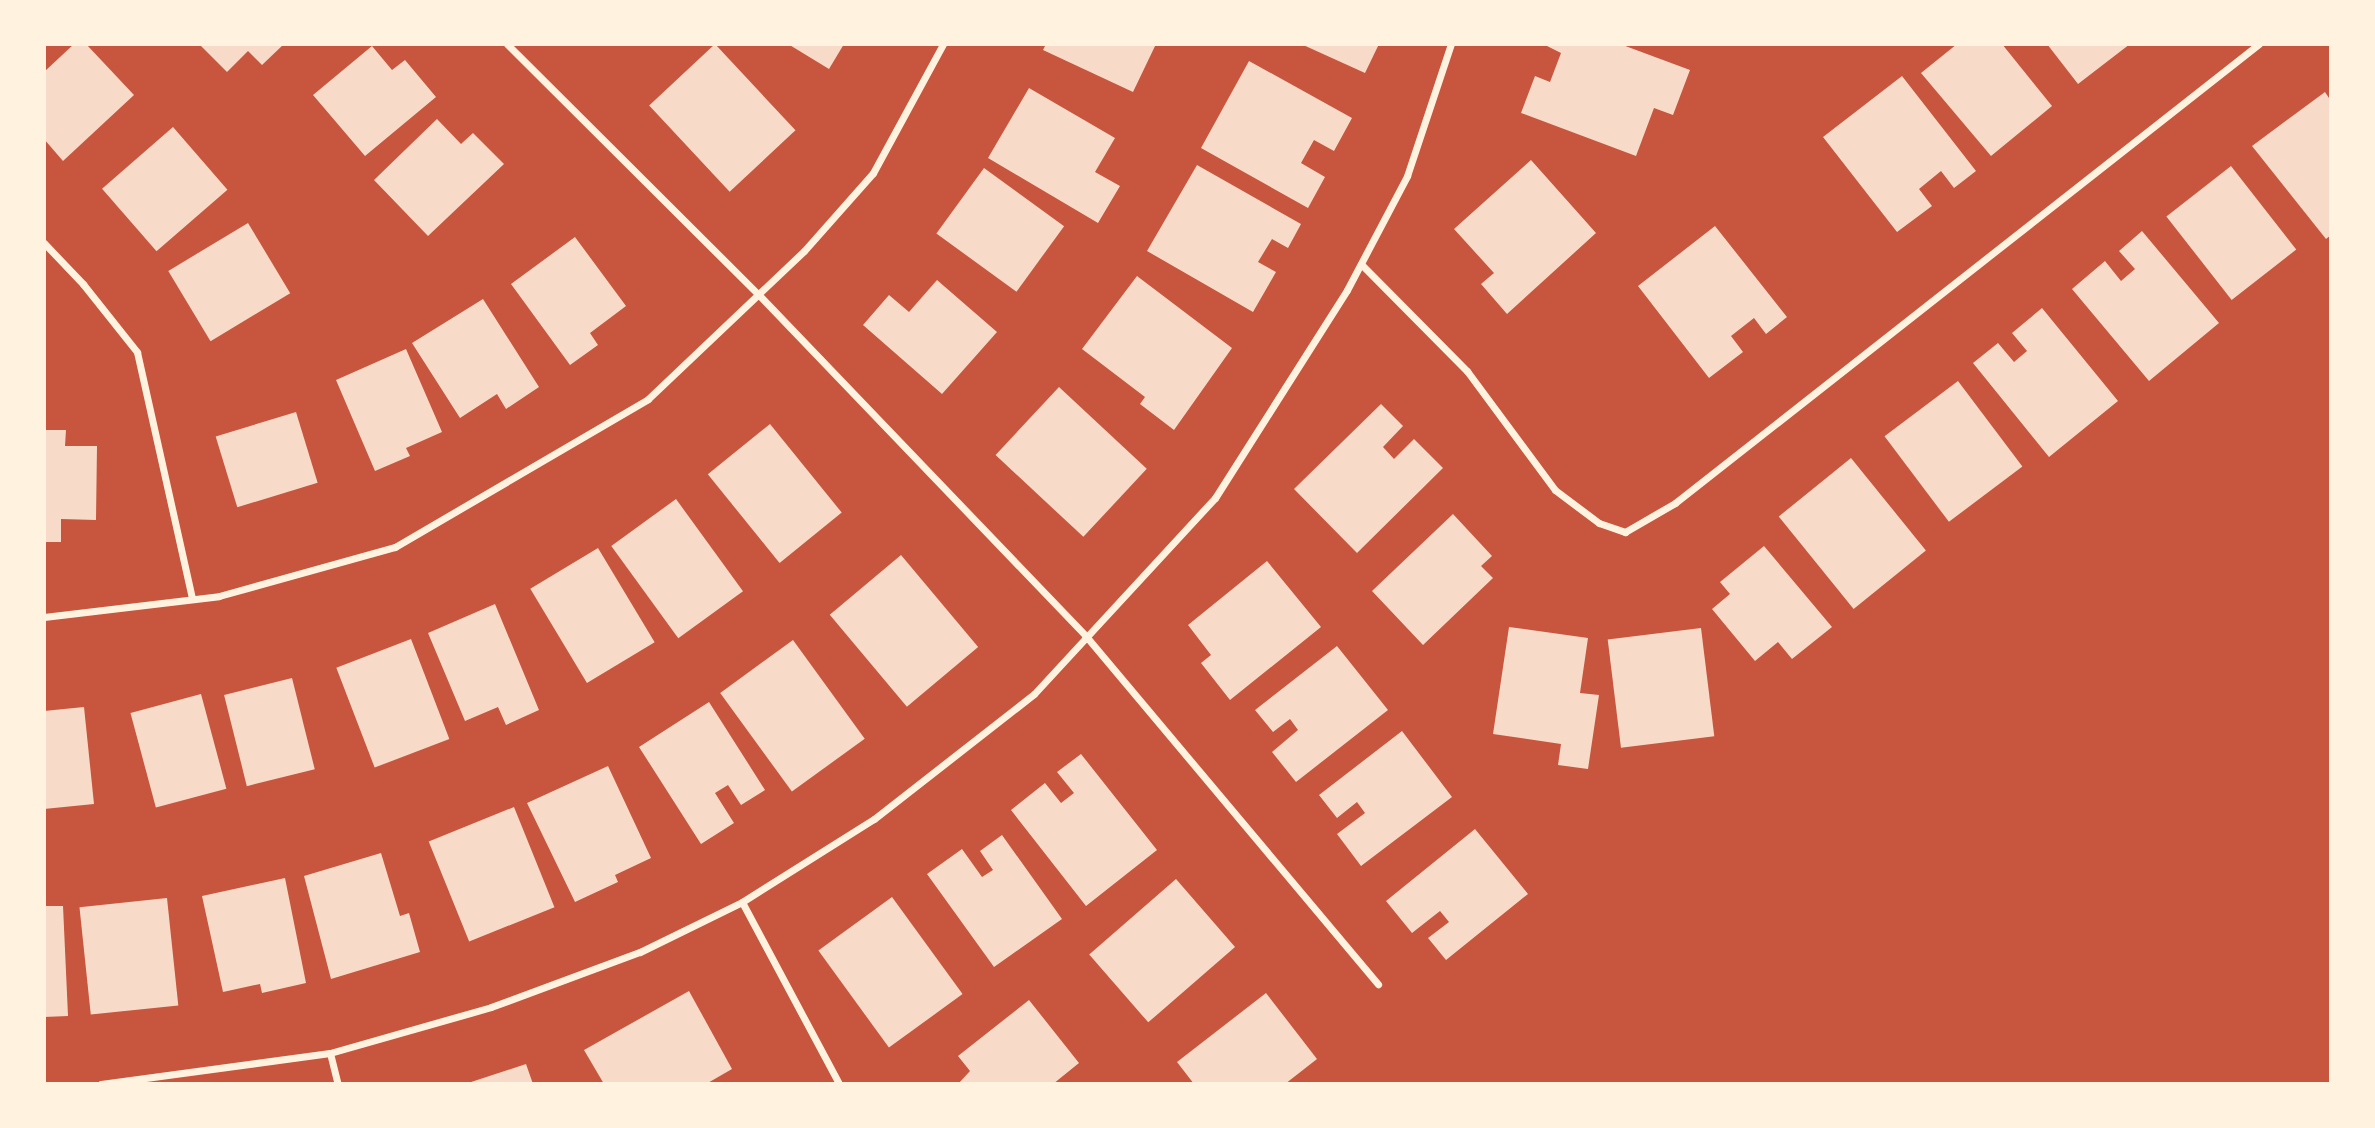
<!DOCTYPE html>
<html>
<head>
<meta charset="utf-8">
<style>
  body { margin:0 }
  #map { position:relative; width:2375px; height:1128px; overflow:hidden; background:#c8553d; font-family:"Roboto Condensed",sans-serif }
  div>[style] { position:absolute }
  .building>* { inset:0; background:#f7dbc8; transform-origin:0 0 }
  .minor>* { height:7px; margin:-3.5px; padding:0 3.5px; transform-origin:3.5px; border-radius:3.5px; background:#fff3e0 }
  span { translate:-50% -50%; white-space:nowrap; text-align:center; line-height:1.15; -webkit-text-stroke:5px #fff3e0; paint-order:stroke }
  .frame { position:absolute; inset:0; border:46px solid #fff3e0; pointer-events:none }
</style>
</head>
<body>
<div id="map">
  <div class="building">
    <div style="clip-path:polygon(74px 44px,86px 44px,134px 95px,63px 161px,44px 139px,44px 72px)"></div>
    <div style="clip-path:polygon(199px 44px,284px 44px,262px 65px,248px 51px,227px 72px)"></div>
    <div style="left:715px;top:44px;width:118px;height:90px;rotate:47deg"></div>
    <div style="clip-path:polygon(788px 44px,844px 44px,829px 69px)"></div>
    <div style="clip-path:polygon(1046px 44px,1156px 44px,1133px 92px,1043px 50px)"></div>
    <div style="clip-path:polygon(1301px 44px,1379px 44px,1365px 73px)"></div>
    <div style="clip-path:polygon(1543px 44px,1620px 44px,1690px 70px,1673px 115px,1654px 108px,1636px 156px,1521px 113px,1535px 76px,1550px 82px,1561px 53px)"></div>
    <div style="clip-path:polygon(1957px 44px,2002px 44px,2052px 106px,1991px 156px,1921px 73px)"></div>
    <div style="clip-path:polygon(2047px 44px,2130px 44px,2078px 84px)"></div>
    <div style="clip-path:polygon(372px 46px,392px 70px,405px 60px,436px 97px,365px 156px,313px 95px)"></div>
    <div style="clip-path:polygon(1249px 61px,1352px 118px,1334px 151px,1314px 140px,1301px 163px,1325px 177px,1308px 208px,1201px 148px)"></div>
    <div style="clip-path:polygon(1902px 76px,1976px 171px,1954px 188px,1941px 171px,1919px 189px,1932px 206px,1897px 232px,1823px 137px)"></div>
    <div style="clip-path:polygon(1029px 88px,1115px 138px,1095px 172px,1120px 186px,1098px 223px,988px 158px)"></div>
    <div style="clip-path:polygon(2325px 92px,2331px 101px,2331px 235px,2326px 239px,2252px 146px)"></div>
    <div style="clip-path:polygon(437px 119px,461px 144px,473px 133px,504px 164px,428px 236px,374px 180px)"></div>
    <div style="left:173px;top:127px;width:83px;height:94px;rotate:49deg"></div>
    <div style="clip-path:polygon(1531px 160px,1596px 233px,1507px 314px,1481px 284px,1494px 273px,1454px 229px)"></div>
    <div style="clip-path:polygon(1197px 165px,1301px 224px,1288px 248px,1272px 239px,1258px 262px,1276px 272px,1253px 312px,1147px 251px)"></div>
    <div style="left:2231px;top:166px;width:106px;height:82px;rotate:52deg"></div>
    <div style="left:984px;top:168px;width:99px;height:81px;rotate:36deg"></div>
    <div style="left:248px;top:223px;width:82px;height:93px;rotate:59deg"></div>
    <div style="clip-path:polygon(1715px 226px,1787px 317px,1766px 334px,1754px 318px,1731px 336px,1743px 352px,1709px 378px,1638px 286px)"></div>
    <div style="clip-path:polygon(2142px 231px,2219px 323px,2149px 381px,2072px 289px,2105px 261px,2121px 281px,2135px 269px,2119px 251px)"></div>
    <div style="clip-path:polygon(575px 237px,626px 306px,590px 333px,598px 345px,570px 365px,511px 284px)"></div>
    <div style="clip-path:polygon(1137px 276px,1232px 348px,1174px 430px,1140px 404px,1145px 397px,1082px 349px)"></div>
    <div style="clip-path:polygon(937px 280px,997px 332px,942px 394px,863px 325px,889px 295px,909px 312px)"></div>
    <div style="clip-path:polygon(483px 299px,539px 387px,506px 409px,497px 394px,460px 418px,412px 343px)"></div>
    <div style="clip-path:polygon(2042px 308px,2118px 401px,2049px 457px,1973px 363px,1998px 343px,2014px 362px,2027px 351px,2012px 333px)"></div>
    <div style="clip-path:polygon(406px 349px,442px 432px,406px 448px,410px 456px,375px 471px,336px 380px)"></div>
    <div style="left:1958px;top:381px;width:107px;height:92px;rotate:53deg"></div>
    <div style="left:1059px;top:387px;width:120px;height:93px;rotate:43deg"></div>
    <div style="clip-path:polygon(1381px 404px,1403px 426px,1383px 447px,1394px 459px,1414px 439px,1443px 468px,1357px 553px,1294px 489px)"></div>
    <div style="left:296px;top:412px;width:74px;height:84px;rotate:73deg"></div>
    <div style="left:770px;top:424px;width:114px;height:80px;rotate:51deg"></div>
    <div style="clip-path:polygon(44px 430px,66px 430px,65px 446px,97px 446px,96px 520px,61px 519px,61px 542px,44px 542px)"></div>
    <div style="left:1851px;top:458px;width:119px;height:93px;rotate:51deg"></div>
    <div style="left:676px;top:499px;width:114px;height:80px;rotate:54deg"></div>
    <div style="clip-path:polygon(1453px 514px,1492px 556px,1481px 566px,1493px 578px,1423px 645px,1372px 591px)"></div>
    <div style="clip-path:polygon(1764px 546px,1832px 627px,1792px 659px,1778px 642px,1755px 661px,1712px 609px,1730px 594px,1720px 582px)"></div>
    <div style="left:598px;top:548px;width:110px;height:79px;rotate:59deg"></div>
    <div style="left:901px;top:555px;width:120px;height:93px;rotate:50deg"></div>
    <div style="clip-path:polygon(1267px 561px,1321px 627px,1230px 700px,1201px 663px,1211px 655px,1188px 625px)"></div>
    <div style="clip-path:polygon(495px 604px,539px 710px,506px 725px,498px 707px,465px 721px,428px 633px)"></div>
    <div style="clip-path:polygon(1509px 627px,1588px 638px,1580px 693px,1599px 695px,1588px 769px,1558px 765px,1561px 744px,1493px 734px)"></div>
    <div style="left:1701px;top:628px;width:109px;height:94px;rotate:83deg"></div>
    <div style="left:411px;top:639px;width:107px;height:80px;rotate:69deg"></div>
    <div style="left:793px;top:640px;width:122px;height:90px;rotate:54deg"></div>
    <div style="clip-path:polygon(1337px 646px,1388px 710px,1296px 782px,1272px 752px,1298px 730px,1290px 719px,1273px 732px,1255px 710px)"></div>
    <div style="left:292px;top:678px;width:94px;height:70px;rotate:76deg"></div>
    <div style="left:201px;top:694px;width:98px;height:73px;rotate:75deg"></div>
    <div style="clip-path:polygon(709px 702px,765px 790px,741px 805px,728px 785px,715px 793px,734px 823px,701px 844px,639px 747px)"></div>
    <div style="clip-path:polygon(84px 707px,94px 804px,44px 809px,44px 711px)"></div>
    <div style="clip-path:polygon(1402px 731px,1452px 797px,1361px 866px,1337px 834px,1365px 813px,1357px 802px,1337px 818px,1319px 795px)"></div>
    <div style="clip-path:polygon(1081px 754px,1157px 850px,1086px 906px,1011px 810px,1045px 783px,1061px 803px,1074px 793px,1057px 772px)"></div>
    <div style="clip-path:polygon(608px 766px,651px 858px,615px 875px,618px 882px,575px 902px,527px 803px)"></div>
    <div style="left:514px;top:807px;width:108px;height:92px;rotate:68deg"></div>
    <div style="clip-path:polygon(1475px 829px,1528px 894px,1446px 960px,1428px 938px,1449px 922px,1440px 911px,1412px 933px,1386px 901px)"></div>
    <div style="clip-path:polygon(1002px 835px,1062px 919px,994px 967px,927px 874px,962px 849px,982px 877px,993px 870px,980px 851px)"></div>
    <div style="clip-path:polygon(381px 853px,400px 916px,409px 913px,420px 952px,331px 979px,304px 876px)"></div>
    <div style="clip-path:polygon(285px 878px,306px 983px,262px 993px,260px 984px,223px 992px,202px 896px)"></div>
    <div style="left:1176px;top:879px;width:90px;height:115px;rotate:49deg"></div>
    <div style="left:892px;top:897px;width:120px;height:91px;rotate:54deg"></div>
    <div style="left:167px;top:898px;width:108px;height:88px;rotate:84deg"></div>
    <div style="clip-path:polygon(44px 906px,63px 906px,68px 1016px,44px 1017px)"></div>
    <div style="clip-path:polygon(689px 991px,732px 1069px,706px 1084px,604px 1084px,584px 1050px)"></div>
    <div style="clip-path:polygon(1266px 993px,1317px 1059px,1285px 1084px,1194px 1084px,1177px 1062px)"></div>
    <div style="clip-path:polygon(1029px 1000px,1079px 1063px,1053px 1084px,958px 1084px,970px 1071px,958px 1056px)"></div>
    <div style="clip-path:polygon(526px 1064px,533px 1084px,465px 1084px)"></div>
  </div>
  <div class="minor">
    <div style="left:507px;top:44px;width:354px;rotate:44.9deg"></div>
    <div style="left:758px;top:294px;width:472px;rotate:46.2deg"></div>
    <div style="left:1085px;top:635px;width:456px;rotate:50deg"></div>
    <div style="left:44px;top:243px;width:57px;rotate:46.4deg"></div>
    <div style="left:83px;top:284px;width:87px;rotate:51.5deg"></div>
    <div style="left:137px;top:352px;width:253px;rotate:77.4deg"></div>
    <div style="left:1361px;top:264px;width:151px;rotate:45.3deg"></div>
    <div style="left:1467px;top:371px;width:148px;rotate:53.5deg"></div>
    <div style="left:1555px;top:490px;width:55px;rotate:36.9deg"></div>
    <div style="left:1599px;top:523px;width:28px;rotate:19deg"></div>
    <div style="left:1625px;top:532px;width:58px;rotate:-30.1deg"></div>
    <div style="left:1675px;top:503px;width:743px;rotate:-38.17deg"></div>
    <div style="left:44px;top:617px;width:176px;rotate:-6.8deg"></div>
    <div style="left:219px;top:596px;width:183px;rotate:-15.6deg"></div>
    <div style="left:395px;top:547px;width:293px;rotate:-30.3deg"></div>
    <div style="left:648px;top:399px;width:215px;rotate:-43.5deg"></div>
    <div style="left:804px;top:251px;width:104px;rotate:-48.5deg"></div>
    <div style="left:873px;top:173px;width:147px;rotate:-61.5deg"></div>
    <div style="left:742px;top:902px;width:206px;rotate:61.9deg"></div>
    <div style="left:330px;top:1053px;width:32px;rotate:76deg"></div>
    <div style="left:101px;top:1084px;width:231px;rotate:-7.7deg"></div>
    <div style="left:330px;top:1053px;width:167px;rotate:-15.9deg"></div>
    <div style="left:491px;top:1007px;width:159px;rotate:-20.3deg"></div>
    <div style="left:640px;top:952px;width:114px;rotate:-26.1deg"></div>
    <div style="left:742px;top:902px;width:156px;rotate:-32.2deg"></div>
    <div style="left:874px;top:819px;width:203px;rotate:-38deg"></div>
    <div style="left:1034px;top:694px;width:267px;rotate:-47.3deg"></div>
    <div style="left:1215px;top:498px;width:246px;rotate:-57.6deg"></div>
    <div style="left:1347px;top:290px;width:129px;rotate:-62.2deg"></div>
    <div style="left:1407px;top:176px;width:139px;rotate:-71.6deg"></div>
  </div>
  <div class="frame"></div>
</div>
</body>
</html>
